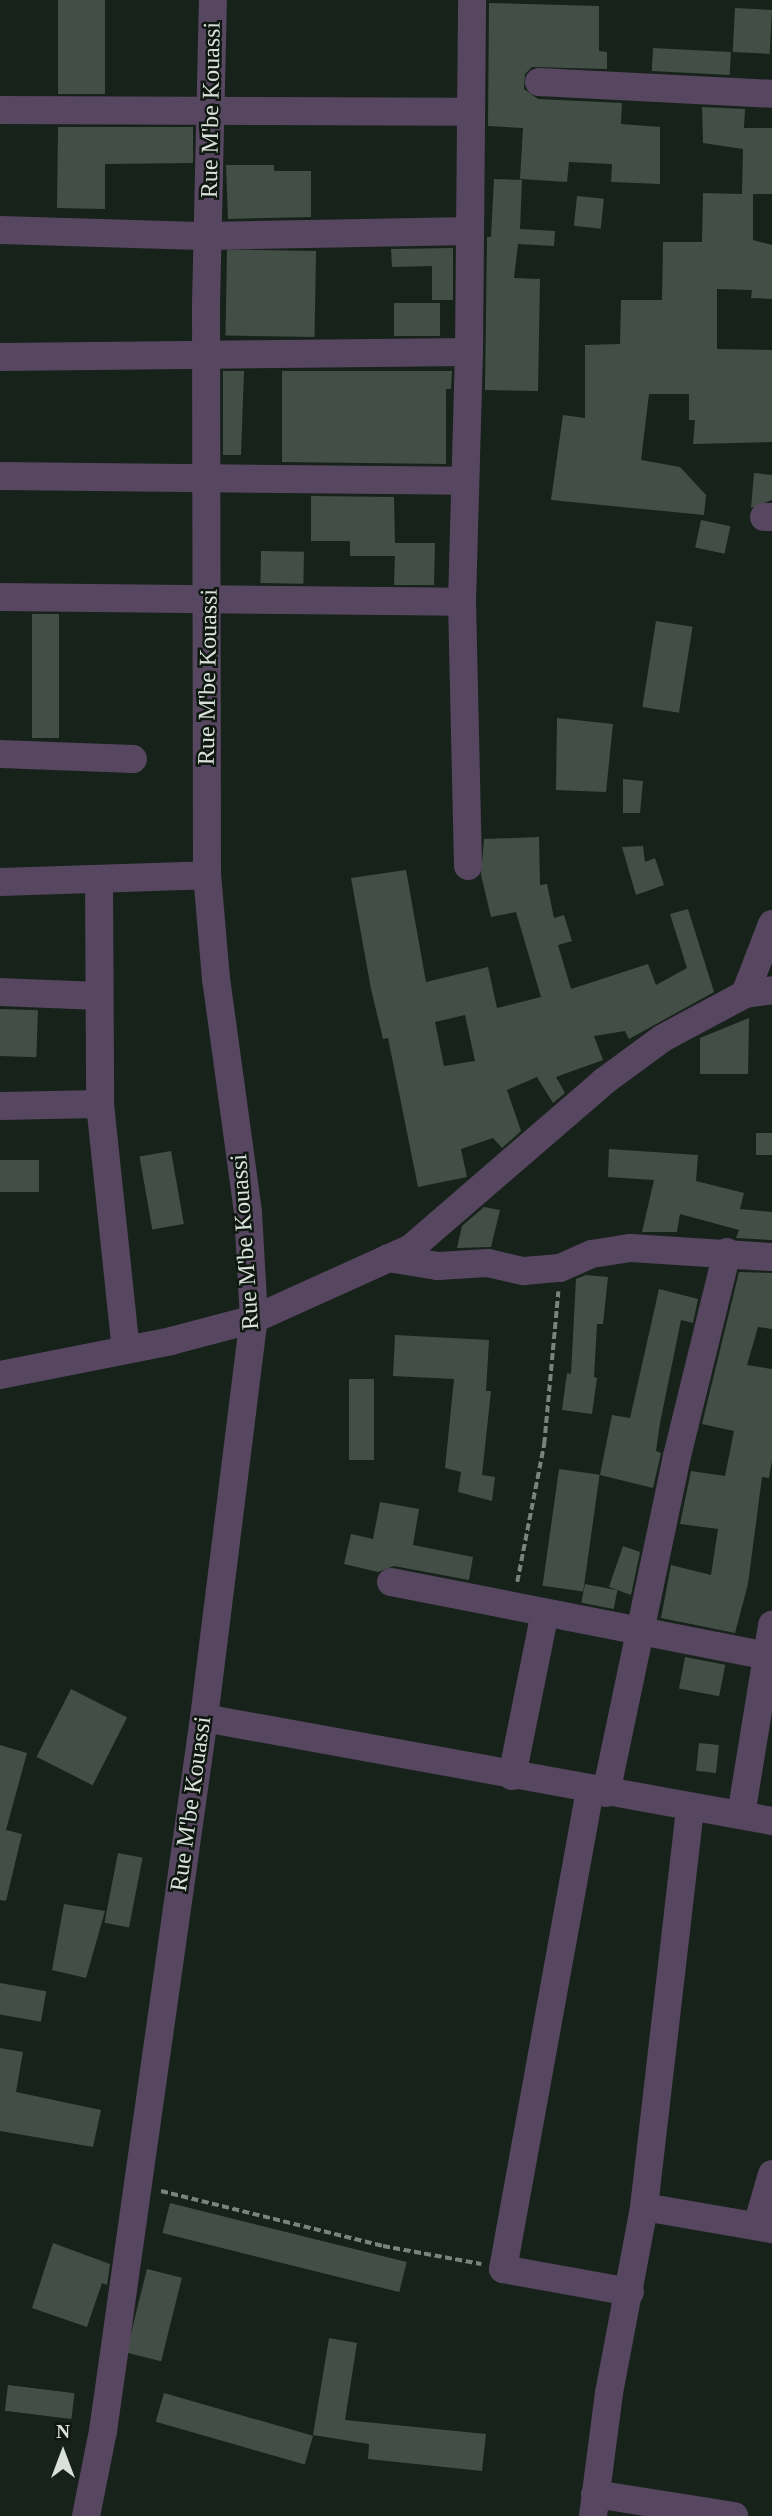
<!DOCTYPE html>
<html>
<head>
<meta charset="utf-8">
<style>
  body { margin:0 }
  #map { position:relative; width:772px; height:2516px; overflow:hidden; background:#17221a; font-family:"Times New Roman",serif }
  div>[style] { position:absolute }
  .building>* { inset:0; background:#434f46; transform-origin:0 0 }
  .path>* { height:3.5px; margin-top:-1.75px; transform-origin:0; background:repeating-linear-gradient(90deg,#7a837c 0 7px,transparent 0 10.5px) }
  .minor>* { height:28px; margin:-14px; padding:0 14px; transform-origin:14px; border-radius:14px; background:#574660 }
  span { translate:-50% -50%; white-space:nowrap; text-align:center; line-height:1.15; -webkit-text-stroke:5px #0e1811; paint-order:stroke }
  .street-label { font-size:24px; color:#dae1dc }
  .north { position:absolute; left:28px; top:2418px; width:70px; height:70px; -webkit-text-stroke:5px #0e1811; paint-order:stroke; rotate:0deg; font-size:19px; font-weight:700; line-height:28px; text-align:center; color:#dae1dc }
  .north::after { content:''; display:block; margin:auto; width:24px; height:32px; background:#dae1dc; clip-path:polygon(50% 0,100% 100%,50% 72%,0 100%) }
</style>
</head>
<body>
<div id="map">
  <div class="building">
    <div style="left:58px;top:0;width:47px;height:94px"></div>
    <div style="clip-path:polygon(489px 3px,599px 6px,599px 51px,607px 52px,607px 69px,532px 67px,525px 74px,524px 89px,538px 99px,622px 103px,621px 124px,660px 127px,660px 184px,611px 182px,612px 164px,569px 162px,567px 182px,520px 179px,523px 128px,488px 126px)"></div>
    <div style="left:735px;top:8px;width:37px;height:44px;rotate:3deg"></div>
    <div style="left:653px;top:48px;width:78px;height:23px;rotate:3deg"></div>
    <div style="clip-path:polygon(702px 107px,745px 109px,744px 128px,772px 128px,772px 194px,753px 194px,753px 240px,772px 245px,772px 299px,751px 298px,752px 290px,717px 289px,717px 349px,772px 350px,772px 442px,693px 444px,695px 420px,689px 420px,689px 394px,649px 394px,641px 460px,680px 467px,706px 495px,704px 515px,551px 500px,563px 415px,585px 418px,585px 345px,620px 344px,621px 300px,662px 300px,663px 242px,702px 242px,703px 193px,742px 194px,743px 149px,703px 143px)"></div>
    <div style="clip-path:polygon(58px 127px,193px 127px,193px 163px,105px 164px,105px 209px,57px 208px)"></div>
    <div style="clip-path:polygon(226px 165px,274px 165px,274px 171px,311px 171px,311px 217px,228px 219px)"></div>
    <div style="clip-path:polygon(494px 179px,522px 180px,520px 229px,555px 231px,554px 246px,518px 244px,514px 278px,540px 279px,538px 391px,485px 390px,487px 237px,491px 237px)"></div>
    <div style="left:577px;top:196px;width:27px;height:30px;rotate:6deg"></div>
    <div style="clip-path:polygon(453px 248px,453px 300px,432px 300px,432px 266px,392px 267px,391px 249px)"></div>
    <div style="left:316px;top:251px;width:86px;height:89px;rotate:91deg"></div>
    <div style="left:394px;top:303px;width:46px;height:33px"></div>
    <div style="clip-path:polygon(223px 371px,244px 371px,241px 455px,223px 455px)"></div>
    <div style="clip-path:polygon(282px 371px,452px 371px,451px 389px,446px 389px,446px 464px,282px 462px)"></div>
    <div style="clip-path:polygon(754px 473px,772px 475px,772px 500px,751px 508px)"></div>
    <div style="clip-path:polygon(311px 496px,394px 497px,395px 543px,435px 543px,434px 585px,394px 585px,395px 556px,350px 556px,350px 541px,311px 541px)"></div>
    <div style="left:701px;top:520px;width:30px;height:28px;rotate:12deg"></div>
    <div style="left:261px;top:551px;width:43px;height:32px;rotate:1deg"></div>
    <div style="left:32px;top:614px;width:27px;height:124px"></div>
    <div style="left:656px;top:621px;width:37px;height:87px;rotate:9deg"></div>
    <div style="clip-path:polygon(557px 718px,613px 724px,606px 792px,556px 790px)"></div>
    <div style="clip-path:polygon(623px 779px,643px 781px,640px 813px,623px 813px)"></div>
    <div style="clip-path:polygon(evenodd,539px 837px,540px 885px,547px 884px,554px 918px,564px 915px,572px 941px,558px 945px,571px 989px,648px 964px,656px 985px,687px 968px,670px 914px,688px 909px,714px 992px,629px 1039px,625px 1031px,594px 1036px,603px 1060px,556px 1077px,565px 1093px,553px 1103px,537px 1077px,507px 1090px,521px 1131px,502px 1148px,493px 1138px,461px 1149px,467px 1177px,418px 1187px,388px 1038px,383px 1039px,371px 989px,351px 878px,406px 870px,426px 982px,488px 967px,497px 1008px,541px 997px,516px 912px,491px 917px,481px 875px,484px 839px,539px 837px,465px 1015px,475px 1061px,444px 1066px,435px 1022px,465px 1015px)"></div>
    <div style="clip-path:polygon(643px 846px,645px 862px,655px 858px,664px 885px,636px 895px,622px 847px)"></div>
    <div style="left:0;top:1009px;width:38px;height:47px;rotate:2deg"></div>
    <div style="clip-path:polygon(749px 1018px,748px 1074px,700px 1074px,700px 1038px)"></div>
    <div style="left:756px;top:1133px;width:16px;height:22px"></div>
    <div style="clip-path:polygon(609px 1149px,698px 1155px,696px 1181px,744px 1193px,740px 1209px,772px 1212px,772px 1240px,736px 1238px,739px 1230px,680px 1214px,677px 1232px,642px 1232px,654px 1180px,608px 1177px)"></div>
    <div style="left:171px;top:1151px;width:74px;height:32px;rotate:80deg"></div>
    <div style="left:0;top:1160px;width:39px;height:32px"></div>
    <div style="clip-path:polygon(484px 1207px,500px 1210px,491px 1247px,457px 1248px,462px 1226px)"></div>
    <div style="clip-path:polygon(739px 1272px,772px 1273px,772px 1329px,758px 1327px,747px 1365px,772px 1369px,772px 1460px,769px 1478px,762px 1477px,748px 1584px,735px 1633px,661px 1618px,671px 1565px,711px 1575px,718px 1529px,680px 1524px,691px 1471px,725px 1476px,734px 1431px,702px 1424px)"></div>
    <div style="clip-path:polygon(586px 1275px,608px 1277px,603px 1324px,597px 1324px,594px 1377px,597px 1378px,592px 1414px,562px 1410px,567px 1373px,571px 1374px,576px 1279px)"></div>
    <div style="clip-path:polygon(659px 1289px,698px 1299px,693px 1323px,681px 1320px,660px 1423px,656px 1451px,661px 1453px,653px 1488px,600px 1475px,612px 1415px,630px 1418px)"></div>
    <div style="clip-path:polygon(395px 1335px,489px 1340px,486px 1391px,491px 1391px,482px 1475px,495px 1477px,492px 1501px,458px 1492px,461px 1472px,445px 1468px,454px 1379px,393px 1376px)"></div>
    <div style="left:349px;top:1379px;width:25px;height:81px"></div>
    <div style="left:559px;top:1469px;width:41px;height:118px;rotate:8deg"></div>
    <div style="clip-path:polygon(380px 1502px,419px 1509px,413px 1545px,473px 1557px,469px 1580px,394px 1566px,378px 1572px,344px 1564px,351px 1534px,373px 1539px)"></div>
    <div style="clip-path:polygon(623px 1546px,640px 1552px,631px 1595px,609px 1587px)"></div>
    <div style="left:585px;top:1584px;width:33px;height:19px;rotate:11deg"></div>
    <div style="left:685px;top:1657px;width:41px;height:32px;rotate:11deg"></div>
    <div style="left:71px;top:1689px;width:63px;height:76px;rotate:27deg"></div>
    <div style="left:699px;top:1743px;width:20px;height:28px;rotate:6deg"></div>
    <div style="clip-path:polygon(0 1745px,27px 1753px,6px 1830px,22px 1834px,6px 1901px,0 1900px)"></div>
    <div style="left:118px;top:1853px;width:25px;height:71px;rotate:11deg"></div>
    <div style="clip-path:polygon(64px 1904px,105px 1911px,86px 1978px,52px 1970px)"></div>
    <div style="left:0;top:1983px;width:47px;height:31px;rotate:10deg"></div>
    <div style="clip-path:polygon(0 2048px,23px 2052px,16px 2092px,101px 2110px,93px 2147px,0 2131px)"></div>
    <div style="left:170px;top:2203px;width:244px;height:31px;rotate:14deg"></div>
    <div style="clip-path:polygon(53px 2243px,110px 2264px,107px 2285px,102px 2283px,87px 2327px,32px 2308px)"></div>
    <div style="left:147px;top:2269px;width:36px;height:86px;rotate:14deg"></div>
    <div style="clip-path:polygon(329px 2338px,357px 2343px,345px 2420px,486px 2434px,482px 2471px,368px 2459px,369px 2444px,313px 2435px)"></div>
    <div style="left:8px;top:2385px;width:67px;height:26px;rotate:7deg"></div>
    <div style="left:164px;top:2393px;width:155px;height:30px;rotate:16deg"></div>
  </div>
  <div class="path">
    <div style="left:517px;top:1582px;width:141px;rotate:-78.9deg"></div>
    <div style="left:544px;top:1444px;width:153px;rotate:-84.7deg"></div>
    <div style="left:161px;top:2191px;width:229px;rotate:13.9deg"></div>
    <div style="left:383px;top:2246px;width:100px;rotate:10.4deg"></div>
  </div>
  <div class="minor">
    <div style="left:539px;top:82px;width:233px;rotate:2.9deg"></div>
    <div style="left:0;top:110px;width:469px;rotate:0.2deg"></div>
    <div style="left:0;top:230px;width:208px;rotate:1.7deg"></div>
    <div style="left:208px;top:236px;width:262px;rotate:-1.1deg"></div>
    <div style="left:0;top:357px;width:469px;rotate:-0.6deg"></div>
    <div style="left:0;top:476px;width:464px;rotate:0.6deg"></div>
    <div style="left:764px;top:517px;width:8px"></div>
    <div style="left:0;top:597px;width:462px;rotate:0.6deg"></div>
    <div style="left:0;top:754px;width:133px;rotate:2.2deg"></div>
    <div style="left:468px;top:866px;width:264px;rotate:-91.3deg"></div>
    <div style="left:462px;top:602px;width:250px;rotate:-88.4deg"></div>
    <div style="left:469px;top:352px;width:352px;rotate:-89.5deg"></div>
    <div style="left:99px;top:879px;width:225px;rotate:89.7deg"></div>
    <div style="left:100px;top:1104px;width:247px;rotate:84deg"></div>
    <div style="left:0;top:882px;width:207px;rotate:-1.9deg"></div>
    <div style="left:0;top:992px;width:99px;rotate:2.3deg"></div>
    <div style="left:745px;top:994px;width:75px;rotate:-68.9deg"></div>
    <div style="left:0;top:1106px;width:100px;rotate:-1.1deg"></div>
    <div style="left:388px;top:1258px;width:51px;rotate:9.1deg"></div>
    <div style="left:438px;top:1266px;width:50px;rotate:-3.4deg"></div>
    <div style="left:488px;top:1263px;width:37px;rotate:13deg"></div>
    <div style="left:524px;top:1271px;width:36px;rotate:-5deg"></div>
    <div style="left:560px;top:1268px;width:35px;rotate:-24deg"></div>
    <div style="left:592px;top:1254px;width:39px;rotate:-9deg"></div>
    <div style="left:631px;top:1248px;width:141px;rotate:3.7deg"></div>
    <div style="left:0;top:1375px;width:174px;rotate:-11.2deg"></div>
    <div style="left:171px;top:1341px;width:86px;rotate:-14.8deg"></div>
    <div style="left:254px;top:1319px;width:172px;rotate:-24.3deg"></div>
    <div style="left:411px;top:1248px;width:254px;rotate:-40.8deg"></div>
    <div style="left:603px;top:1082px;width:74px;rotate:-36.3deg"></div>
    <div style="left:663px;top:1038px;width:93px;rotate:-28.2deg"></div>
    <div style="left:745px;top:994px;width:27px;rotate:-8deg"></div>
    <div style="left:391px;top:1582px;width:388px;rotate:11.1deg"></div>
    <div style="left:204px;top:1718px;width:577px;rotate:10.28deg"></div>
    <div style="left:512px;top:1776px;width:166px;rotate:-78.6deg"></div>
    <div style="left:590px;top:1790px;width:487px;rotate:100.3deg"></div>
    <div style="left:503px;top:2269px;width:129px;rotate:10.3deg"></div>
    <div style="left:606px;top:1793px;width:344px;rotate:-78.1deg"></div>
    <div style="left:677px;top:1456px;width:210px;rotate:-76.2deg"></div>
    <div style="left:741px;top:1815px;width:193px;rotate:-80.7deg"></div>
    <div style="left:644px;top:2207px;width:130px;rotate:9.8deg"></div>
    <div style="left:757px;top:2226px;width:54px;rotate:-73.9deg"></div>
    <div style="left:595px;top:2494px;width:141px;rotate:9deg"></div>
    <div style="left:86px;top:2516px;width:87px;rotate:-78.7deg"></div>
    <div style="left:103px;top:2431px;width:720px;rotate:-81.94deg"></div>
    <div style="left:204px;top:1718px;width:402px;rotate:-82.9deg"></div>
    <div style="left:254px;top:1319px;width:107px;rotate:-93.2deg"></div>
    <div style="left:248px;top:1212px;width:235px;rotate:-97.8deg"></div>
    <div style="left:216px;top:979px;width:104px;rotate:-94.9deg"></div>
    <div style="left:207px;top:875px;width:570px;rotate:-90.1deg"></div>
    <div style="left:206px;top:305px;width:305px;rotate:-88.7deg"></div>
    <div style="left:593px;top:2516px;width:124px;rotate:-82.6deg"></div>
    <div style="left:609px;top:2393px;width:189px;rotate:-79.3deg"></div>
    <div style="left:644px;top:2207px;width:401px;rotate:-83.4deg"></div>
  </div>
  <div class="street-label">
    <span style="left:211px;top:110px;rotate:-89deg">Rue M'be Kouassi</span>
    <span style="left:208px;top:677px;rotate:-89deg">Rue M'be Kouassi</span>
    <span style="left:245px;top:1242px;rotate:-94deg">Rue M'be Kouassi</span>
    <span style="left:191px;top:1804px;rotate:-82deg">Rue M'be Kouassi</span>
  </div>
  <div class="north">N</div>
</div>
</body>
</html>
